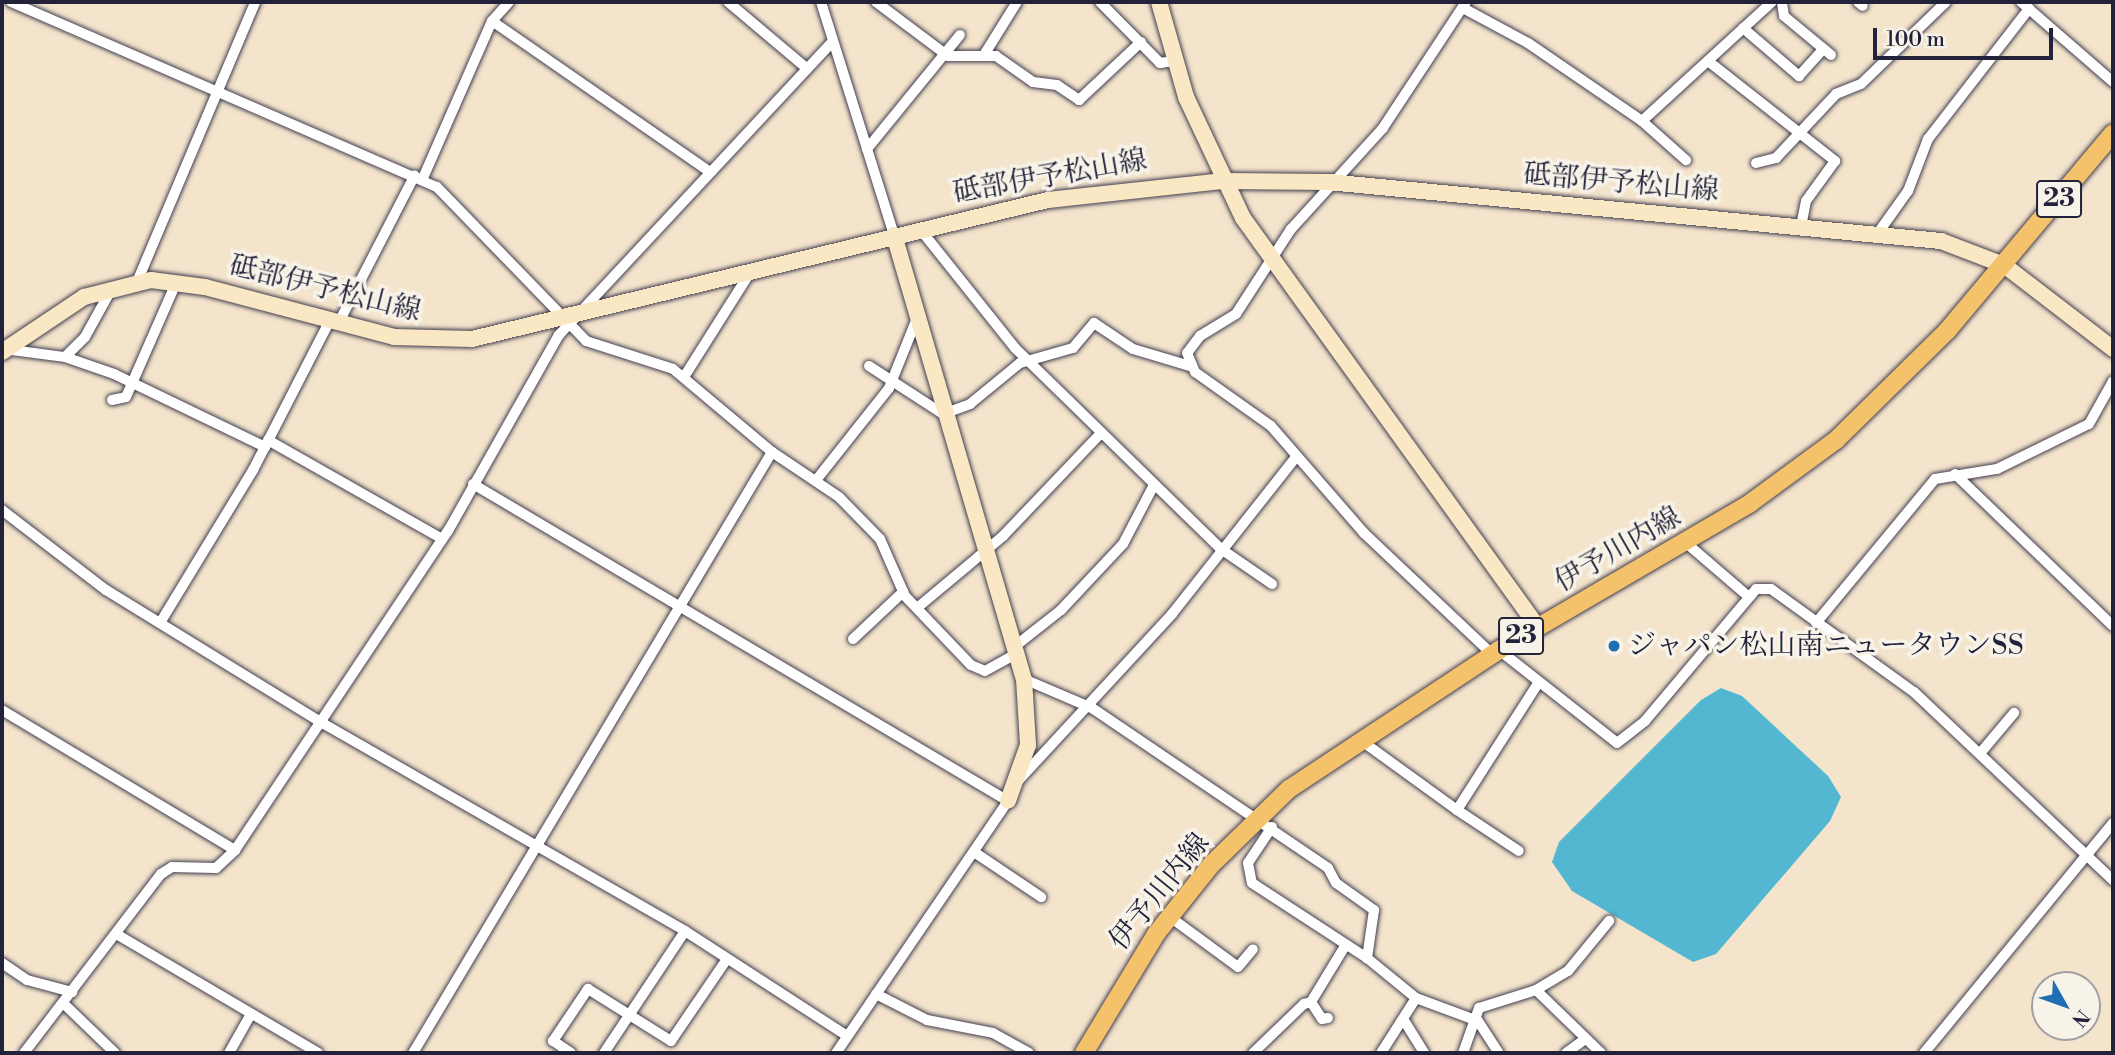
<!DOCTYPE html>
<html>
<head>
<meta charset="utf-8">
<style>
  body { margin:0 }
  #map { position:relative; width:2115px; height:1055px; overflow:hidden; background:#f4e4cc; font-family:"Libre Bodoni","Noto Serif JP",serif }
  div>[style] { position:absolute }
  .water>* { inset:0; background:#53b7d2 }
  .roads { filter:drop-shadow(0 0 2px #423f51) drop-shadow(0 0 2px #423f51) }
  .street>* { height:10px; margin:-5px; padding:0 5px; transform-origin:5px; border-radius:5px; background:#fff }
  .secondary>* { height:16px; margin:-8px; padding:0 8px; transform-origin:8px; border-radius:8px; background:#fae7c3 }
  .primary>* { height:18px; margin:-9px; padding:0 9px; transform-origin:9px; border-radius:9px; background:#f3c26a }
  .dots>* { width:19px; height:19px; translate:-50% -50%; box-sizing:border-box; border:4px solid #f7f3e8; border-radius:50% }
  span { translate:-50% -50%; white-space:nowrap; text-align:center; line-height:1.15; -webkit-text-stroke:7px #f7f3e8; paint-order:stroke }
  .shield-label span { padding:2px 5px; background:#f7f3e8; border:2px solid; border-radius:5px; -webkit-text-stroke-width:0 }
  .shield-label { font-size:26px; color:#22223b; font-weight:700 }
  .street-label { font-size:28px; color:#22223b }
  .poi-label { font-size:28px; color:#22223b }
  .left { translate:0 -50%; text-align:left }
  .frame { position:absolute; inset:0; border:4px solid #22223b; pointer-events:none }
  .north { position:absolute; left:2031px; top:971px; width:70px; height:70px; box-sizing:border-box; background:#f7f3e8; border:2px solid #a29fa3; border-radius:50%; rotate:130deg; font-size:19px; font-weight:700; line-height:28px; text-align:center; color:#22223b }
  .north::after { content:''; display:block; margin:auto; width:24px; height:32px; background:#1f6fb2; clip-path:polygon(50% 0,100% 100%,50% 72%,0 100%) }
  .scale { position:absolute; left:1873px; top:28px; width:180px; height:32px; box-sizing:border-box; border:4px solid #22223b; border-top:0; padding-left:9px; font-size:21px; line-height:24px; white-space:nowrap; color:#22223b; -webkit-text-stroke:5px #f7f3e8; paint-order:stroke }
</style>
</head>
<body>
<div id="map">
  <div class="water">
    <div style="clip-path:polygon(1721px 688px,1742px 696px,1828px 776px,1841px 797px,1830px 821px,1716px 954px,1693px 962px,1572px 891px,1552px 862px,1559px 842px,1701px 700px)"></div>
  </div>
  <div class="roads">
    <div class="street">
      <div style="left:11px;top:2px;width:464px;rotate:23.5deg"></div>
      <div style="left:437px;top:187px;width:214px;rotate:45.9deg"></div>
      <div style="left:586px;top:341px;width:91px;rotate:17.8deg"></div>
      <div style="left:673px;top:369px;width:129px;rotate:40deg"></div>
      <div style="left:772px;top:452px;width:81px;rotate:33.9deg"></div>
      <div style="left:839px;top:497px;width:59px;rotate:45.7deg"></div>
      <div style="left:880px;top:539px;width:62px;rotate:66.3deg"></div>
      <div style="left:905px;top:596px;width:95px;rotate:46.3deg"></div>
      <div style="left:971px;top:665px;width:15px;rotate:23deg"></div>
      <div style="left:985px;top:671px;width:35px;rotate:-29deg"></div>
      <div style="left:728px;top:2px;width:99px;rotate:40.1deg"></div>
      <div style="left:821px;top:2px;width:244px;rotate:72.6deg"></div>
      <div style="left:876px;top:2px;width:90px;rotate:36.9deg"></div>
      <div style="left:948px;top:56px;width:48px"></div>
      <div style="left:996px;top:56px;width:45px;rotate:35.1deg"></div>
      <div style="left:1033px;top:82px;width:24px;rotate:7deg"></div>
      <div style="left:1057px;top:85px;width:27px;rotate:34deg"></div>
      <div style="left:1079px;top:100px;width:85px;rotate:-43.1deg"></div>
      <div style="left:1100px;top:2px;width:86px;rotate:45.5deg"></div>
      <div style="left:1160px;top:63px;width:14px;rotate:-8deg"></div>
      <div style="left:1466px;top:2px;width:151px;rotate:123.4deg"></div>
      <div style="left:1383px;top:128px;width:137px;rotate:132.3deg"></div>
      <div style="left:1291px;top:229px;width:101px;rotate:122.9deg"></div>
      <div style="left:1236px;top:314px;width:42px;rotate:148.6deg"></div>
      <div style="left:1200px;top:336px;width:21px;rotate:127deg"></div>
      <div style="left:1187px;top:353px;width:21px;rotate:67deg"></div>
      <div style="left:1195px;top:372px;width:93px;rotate:35.4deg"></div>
      <div style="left:1271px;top:426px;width:142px;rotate:49deg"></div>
      <div style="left:1364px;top:533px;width:176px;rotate:43.4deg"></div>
      <div style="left:1858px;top:2px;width:6px;rotate:39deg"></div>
      <div style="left:2021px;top:2px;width:122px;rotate:41deg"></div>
      <div style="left:1782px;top:3px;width:13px;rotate:81deg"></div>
      <div style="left:1784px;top:16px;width:61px;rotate:39.7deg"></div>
      <div style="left:1463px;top:8px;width:74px;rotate:28.3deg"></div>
      <div style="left:1528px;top:43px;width:138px;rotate:34.4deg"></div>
      <div style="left:1642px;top:121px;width:176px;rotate:-42.5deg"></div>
      <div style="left:492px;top:21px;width:265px;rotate:34.7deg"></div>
      <div style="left:1743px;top:28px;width:74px;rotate:40.6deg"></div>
      <div style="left:1799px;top:76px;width:36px;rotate:-48deg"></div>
      <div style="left:984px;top:55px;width:62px;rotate:-58.1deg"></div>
      <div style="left:1708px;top:61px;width:162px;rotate:38.2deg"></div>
      <div style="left:1835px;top:161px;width:49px;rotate:125.9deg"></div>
      <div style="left:1806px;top:201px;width:25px;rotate:101deg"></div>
      <div style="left:1642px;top:121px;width:59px;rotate:41.6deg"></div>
      <div style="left:867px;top:149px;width:147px;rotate:-50.8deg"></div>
      <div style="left:1756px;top:163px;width:21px;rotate:-14deg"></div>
      <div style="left:1776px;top:158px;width:88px;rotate:-46.8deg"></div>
      <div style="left:1836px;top:94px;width:27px;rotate:-22deg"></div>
      <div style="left:1861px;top:84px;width:118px;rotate:-44deg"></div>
      <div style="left:423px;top:178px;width:171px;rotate:-66.3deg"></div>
      <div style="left:492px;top:21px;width:25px;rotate:-48deg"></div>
      <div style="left:920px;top:229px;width:152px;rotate:51.4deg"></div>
      <div style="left:1015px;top:348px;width:288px;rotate:44.3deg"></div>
      <div style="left:1221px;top:549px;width:62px;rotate:34.5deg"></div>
      <div style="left:1878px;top:233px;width:52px;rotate:-54.5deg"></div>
      <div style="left:1908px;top:191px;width:56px;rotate:-69deg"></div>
      <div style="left:1928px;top:139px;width:165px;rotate:-52.2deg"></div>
      <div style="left:137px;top:282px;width:304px;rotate:-67.1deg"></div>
      <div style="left:339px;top:322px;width:165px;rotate:-62.7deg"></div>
      <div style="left:4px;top:349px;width:62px;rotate:7.5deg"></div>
      <div style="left:65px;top:357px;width:52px;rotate:19.1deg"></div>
      <div style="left:114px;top:374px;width:168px;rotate:25.8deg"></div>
      <div style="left:65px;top:357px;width:28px;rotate:-45deg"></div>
      <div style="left:85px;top:337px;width:56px;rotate:-61.1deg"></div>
      <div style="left:869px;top:366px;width:88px;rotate:33deg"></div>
      <div style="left:943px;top:414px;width:29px;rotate:-20deg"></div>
      <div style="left:970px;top:404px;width:65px;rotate:-39.4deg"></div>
      <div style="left:1020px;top:363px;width:55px;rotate:-15.8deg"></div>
      <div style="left:1073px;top:348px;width:33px;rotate:-50deg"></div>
      <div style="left:1094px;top:323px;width:47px;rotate:33.7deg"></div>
      <div style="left:1133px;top:349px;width:59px;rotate:16.6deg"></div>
      <div style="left:684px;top:377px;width:125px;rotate:-57.7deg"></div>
      <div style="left:112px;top:400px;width:14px;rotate:-12deg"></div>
      <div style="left:126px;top:397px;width:127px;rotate:-66.3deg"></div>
      <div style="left:268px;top:440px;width:200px;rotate:29.6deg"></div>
      <div style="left:1955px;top:474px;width:219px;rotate:43.9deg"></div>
      <div style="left:817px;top:479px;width:116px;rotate:-51.6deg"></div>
      <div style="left:889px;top:388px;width:72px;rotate:-68.1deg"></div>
      <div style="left:473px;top:484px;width:622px;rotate:30.65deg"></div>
      <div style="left:1008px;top:801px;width:305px;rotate:124.3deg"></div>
      <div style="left:2px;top:510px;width:131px;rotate:37.6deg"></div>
      <div style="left:106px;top:590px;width:256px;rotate:31.6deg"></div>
      <div style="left:324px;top:724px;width:416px;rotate:29.8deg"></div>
      <div style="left:685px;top:931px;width:193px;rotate:32.9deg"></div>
      <div style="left:1685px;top:542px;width:84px;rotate:40.7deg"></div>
      <div style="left:917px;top:608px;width:112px;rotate:-39.9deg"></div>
      <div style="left:1003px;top:536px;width:141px;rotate:-46.4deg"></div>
      <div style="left:160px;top:623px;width:179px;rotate:-58.7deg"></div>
      <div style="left:253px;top:470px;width:169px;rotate:-62.8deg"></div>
      <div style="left:1816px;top:623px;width:187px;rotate:-50.4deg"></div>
      <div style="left:1935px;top:479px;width:63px;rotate:-9.2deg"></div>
      <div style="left:1997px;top:469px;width:102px;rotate:-26.1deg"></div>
      <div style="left:2089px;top:424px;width:49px;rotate:-60.8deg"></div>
      <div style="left:853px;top:639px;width:69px;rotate:-43.2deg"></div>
      <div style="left:1014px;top:647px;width:60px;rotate:-38.2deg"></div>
      <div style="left:1061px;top:610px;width:91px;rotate:-46.8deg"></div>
      <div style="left:1123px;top:544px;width:67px;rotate:-62.3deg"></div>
      <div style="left:1499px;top:650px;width:150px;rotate:38.2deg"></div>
      <div style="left:1617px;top:743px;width:36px;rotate:-38deg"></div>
      <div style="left:1645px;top:721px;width:172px;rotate:-49.9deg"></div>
      <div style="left:1756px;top:589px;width:15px"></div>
      <div style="left:1771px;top:589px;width:176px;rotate:35.8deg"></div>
      <div style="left:1914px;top:692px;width:274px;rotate:43.4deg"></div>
      <div style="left:1024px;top:679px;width:74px;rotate:23.1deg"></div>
      <div style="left:1092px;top:708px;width:285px;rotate:34.1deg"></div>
      <div style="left:1328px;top:868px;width:17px;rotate:62deg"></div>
      <div style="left:1336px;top:883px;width:47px;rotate:35.4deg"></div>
      <div style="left:1374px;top:910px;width:49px;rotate:98.3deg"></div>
      <div style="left:1367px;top:958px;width:63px;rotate:39.2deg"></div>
      <div style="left:1416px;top:998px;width:66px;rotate:20.4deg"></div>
      <div style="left:1478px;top:1021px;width:38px;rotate:57deg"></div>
      <div style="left:2px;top:710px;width:272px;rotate:31deg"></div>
      <div style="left:1359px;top:739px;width:121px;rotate:35.9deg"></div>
      <div style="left:1457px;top:810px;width:152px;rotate:-57.4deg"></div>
      <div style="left:1982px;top:751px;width:50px;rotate:-49.9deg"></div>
      <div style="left:1018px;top:781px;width:227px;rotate:-47.3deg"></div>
      <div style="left:1172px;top:614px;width:199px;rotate:-51.7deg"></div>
      <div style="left:1457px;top:810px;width:74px;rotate:33.5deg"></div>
      <div style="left:1272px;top:827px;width:43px;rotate:123.7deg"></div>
      <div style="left:1248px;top:863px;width:20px;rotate:79deg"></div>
      <div style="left:1252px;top:883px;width:137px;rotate:33.1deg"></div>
      <div style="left:974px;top:852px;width:81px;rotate:33.9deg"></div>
      <div style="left:1170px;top:917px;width:84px;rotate:36.3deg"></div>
      <div style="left:1238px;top:967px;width:23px;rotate:-50deg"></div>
      <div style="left:118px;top:935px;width:232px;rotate:30.5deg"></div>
      <div style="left:2px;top:963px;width:30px;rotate:34deg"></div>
      <div style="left:27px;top:980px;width:47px;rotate:14.9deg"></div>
      <div style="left:1536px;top:990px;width:91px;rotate:44.1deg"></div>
      <div style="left:876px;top:994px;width:57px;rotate:27deg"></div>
      <div style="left:927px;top:1020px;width:67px;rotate:11.1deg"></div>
      <div style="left:993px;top:1033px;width:41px;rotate:29.1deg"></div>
      <div style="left:1311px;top:1002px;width:66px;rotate:-58.7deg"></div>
      <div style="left:63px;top:1003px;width:72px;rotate:43.9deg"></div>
      <div style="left:1405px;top:1022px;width:36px;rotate:58deg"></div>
      <div style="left:24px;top:1053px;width:225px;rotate:-52.6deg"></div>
      <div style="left:161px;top:874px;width:13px;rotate:-32deg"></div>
      <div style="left:172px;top:867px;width:44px;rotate:1.3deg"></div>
      <div style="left:216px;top:868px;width:26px;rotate:-43deg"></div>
      <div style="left:235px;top:850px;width:384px;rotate:-56.3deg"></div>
      <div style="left:448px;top:531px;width:225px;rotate:-60.5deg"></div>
      <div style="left:559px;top:335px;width:399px;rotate:-47deg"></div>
      <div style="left:229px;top:1053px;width:45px;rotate:-60.6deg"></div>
      <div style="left:413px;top:1053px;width:700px;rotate:-59.15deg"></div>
      <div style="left:571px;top:1053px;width:22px;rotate:-146deg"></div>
      <div style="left:553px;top:1041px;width:63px;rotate:-56.1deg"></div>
      <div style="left:588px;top:989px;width:98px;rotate:32.1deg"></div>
      <div style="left:671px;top:1041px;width:99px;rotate:-55.7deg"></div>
      <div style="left:604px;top:1053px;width:146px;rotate:-56.4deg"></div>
      <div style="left:1253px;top:1053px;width:71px;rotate:-43.9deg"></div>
      <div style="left:1304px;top:1004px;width:7px;rotate:-16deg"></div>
      <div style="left:1311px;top:1002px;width:20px;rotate:57deg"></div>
      <div style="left:1322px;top:1019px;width:6px;rotate:-9deg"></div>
      <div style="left:1381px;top:1053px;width:65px;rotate:-57.5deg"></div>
      <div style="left:1463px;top:1053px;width:48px;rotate:-70.4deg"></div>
      <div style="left:1479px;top:1008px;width:60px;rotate:-17.5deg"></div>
      <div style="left:1536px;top:990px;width:37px;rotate:-31deg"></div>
      <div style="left:1568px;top:971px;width:65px;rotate:-50.6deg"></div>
      <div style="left:1566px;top:1053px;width:24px;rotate:-36deg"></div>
      <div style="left:1924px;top:1053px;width:298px;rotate:-50.6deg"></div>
    </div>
    <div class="secondary">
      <div style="left:1159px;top:2px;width:99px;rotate:74.1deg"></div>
      <div style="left:1186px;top:97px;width:134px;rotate:64.8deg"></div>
      <div style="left:1243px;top:218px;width:503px;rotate:54.22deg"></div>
      <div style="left:894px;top:235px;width:463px;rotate:73.7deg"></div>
      <div style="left:1024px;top:679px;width:66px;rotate:86.5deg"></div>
      <div style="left:1028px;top:745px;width:59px;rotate:109.7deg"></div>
      <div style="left:2px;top:352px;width:99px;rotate:-33.9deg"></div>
      <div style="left:84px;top:297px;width:69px;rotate:-14.2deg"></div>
      <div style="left:151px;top:280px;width:54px;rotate:7.4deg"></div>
      <div style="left:205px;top:287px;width:196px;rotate:14.8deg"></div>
      <div style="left:394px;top:337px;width:78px;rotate:1.5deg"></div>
      <div style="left:472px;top:339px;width:593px;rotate:-13.57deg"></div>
      <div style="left:1048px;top:200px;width:177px;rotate:-6.2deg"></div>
      <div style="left:1224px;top:181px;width:104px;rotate:0.6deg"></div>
      <div style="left:1328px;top:182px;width:616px;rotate:5.5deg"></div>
      <div style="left:1941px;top:241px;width:67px;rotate:20.9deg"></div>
      <div style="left:2004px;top:265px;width:138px;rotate:37.6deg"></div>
    </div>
    <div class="primary">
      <div style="left:1084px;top:1053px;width:139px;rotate:-58.8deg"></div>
      <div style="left:1156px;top:934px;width:88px;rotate:-51.4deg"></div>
      <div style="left:1211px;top:865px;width:109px;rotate:-44.3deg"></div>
      <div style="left:1289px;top:789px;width:252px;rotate:-33.5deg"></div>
      <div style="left:1499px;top:650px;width:290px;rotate:-30.3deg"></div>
      <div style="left:1749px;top:504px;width:108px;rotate:-36.3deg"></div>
      <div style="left:1836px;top:440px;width:156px;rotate:-44.5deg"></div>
      <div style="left:1947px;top:331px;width:258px;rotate:-50deg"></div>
    </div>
  </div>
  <div class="dots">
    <div style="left:1614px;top:646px;background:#1f6fb2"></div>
  </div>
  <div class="shield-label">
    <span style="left:2059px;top:199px">23</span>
    <span style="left:1521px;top:636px">23</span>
  </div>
  <div class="street-label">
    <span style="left:1050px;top:177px;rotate:-10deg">砥部伊予松山線</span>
    <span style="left:1621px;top:183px;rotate:5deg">砥部伊予松山線</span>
    <span style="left:325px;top:289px;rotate:14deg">砥部伊予松山線</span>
    <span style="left:1618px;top:550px;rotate:-30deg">伊予川内線</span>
    <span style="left:1160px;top:892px;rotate:-51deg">伊予川内線</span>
  </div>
  <div class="poi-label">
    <span class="left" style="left:1628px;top:646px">ジャパン松山南ニュータウンSS</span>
  </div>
  <div class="frame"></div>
  <div class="north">N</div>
  <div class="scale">100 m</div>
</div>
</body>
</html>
